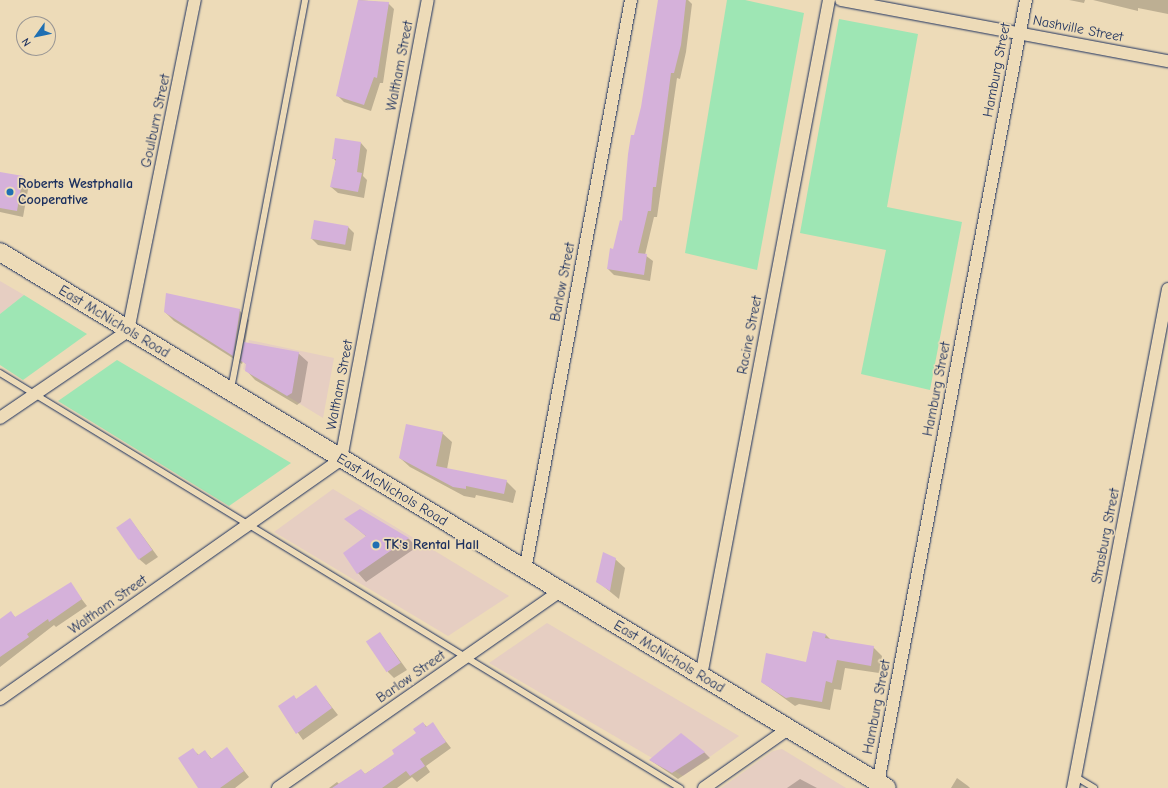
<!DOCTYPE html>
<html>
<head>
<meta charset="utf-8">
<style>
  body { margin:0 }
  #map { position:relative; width:1168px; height:788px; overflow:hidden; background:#eddbb8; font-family:"Comic Neue",sans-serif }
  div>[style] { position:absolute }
  .built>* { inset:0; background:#e6cec2 }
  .green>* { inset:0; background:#9ee6b4 }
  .shadow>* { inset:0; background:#0003 }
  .building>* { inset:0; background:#d5b1da; transform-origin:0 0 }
  .roads { filter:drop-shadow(0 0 1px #1b2f5e) drop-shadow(0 0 1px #1b2f5e) }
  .lane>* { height:6px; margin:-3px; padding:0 3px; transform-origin:3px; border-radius:3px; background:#eddbb8 }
  .street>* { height:12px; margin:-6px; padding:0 6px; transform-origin:6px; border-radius:6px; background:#eddbb8 }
  .secondary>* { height:18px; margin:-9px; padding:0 9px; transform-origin:9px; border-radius:9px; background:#eddbb8 }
  .dots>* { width:11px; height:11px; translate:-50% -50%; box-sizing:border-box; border:2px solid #eddbb8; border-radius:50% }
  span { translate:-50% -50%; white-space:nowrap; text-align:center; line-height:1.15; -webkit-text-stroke:3.5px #eddbb8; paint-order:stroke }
  .street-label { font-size:14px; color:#1b2f5e }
  .poi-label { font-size:14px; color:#1b2f5e; font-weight:700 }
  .left { translate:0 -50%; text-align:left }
  .north { position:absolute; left:16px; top:16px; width:40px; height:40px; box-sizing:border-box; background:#eddbb8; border:1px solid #999694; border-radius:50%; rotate:237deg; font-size:11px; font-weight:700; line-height:16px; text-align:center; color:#1b2f5e }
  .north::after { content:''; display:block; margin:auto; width:14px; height:18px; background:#1f6fb2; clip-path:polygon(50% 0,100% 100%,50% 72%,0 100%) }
</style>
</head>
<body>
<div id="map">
  <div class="built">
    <div style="clip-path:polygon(0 281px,24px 295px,0 314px)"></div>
    <div style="clip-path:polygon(249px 340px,334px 358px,323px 418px,243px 369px)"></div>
    <div style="clip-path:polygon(333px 489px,509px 596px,448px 636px,274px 532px)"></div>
    <div style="clip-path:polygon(547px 623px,739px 736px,683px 776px,489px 663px)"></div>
    <div style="clip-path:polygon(782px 749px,846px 788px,721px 788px,773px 751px)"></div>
  </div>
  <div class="green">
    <div style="clip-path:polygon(727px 0,745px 0,804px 13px,757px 270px,685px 253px)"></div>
    <div style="clip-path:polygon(839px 19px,918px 34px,887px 207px,962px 222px,930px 390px,861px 374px,886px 250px,800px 233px)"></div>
    <div style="clip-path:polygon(24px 295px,87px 334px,23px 380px,0 365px,0 314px)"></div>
    <div style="clip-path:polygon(117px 360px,291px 463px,229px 506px,58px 401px)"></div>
  </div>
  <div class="shadow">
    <div style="clip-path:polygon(359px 0,388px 3px,394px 9px,383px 83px,380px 83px,371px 111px,344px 102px,337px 95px)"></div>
    <div style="clip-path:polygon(659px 0,688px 0,692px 4px,686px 52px,680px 79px,677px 78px,657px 217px,654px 217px,645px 255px,653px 261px,650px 281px,614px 275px,608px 269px,623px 222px,635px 137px,642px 108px)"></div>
    <div style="clip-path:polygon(1069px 0,1085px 0,1084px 3px)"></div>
    <div style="clip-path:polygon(1093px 0,1168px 0,1168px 14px,1138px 8px,1138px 11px)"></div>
    <div style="clip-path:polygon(361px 143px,367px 150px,363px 176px,367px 180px,364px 198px,338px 193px,331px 187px,336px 161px,333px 158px)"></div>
    <div style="clip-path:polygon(0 173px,23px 177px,29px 184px,23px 217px,0 212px)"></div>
    <div style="clip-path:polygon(348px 227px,354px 233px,351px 251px,318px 245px,312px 239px)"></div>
    <div style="clip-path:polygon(239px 310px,249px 320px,245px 344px,298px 353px,308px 362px,301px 402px,297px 405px,255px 380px,246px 370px,247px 365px,243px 361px,242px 364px,174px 321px,165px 312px)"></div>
    <div style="clip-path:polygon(442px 433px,452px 442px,447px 469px,506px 481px,516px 491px,513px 503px,476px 495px,475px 498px,464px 496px,410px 467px,400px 458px)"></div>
    <div style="clip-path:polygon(360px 510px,409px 539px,417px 547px,366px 582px,358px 573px,367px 537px,346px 519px)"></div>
    <div style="clip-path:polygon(130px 519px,158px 557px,146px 565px,139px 559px)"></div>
    <div style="clip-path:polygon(615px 559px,625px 568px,619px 599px,597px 581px)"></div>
    <div style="clip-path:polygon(70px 584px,87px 606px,56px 627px,54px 625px,0 667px,0 620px,11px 613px,16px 618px)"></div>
    <div style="clip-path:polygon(813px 632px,826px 635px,831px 640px,873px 647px,882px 656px,879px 673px,845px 668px,841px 690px,834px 689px,830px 710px,799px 704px,795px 706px,762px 682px,807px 664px)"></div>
    <div style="clip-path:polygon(380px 633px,407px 670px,394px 678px,388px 672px)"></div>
    <div style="clip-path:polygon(316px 687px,338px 715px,303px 740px,279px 706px,294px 697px,297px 700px)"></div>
    <div style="clip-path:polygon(423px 723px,427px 727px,432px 724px,451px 748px,426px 766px,430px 772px,417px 782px,412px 777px,397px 788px,329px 788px,337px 782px,339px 784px,361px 770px,365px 774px,396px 754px,418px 733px)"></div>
    <div style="clip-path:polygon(227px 749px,249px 777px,235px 788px,199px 788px,193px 750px,199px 755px,204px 751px,212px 759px)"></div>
    <div style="clip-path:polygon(704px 752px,710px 758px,678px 779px,650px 760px)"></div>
    <div style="clip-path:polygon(957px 778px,968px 786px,970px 788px,951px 788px)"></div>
    <div style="clip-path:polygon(800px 779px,817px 788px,787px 788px)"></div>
  </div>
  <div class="building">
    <div style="clip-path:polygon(358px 0,389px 2px,377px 78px,374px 77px,364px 105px,336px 96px)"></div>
    <div style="clip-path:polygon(658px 0,686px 0,681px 45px,674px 73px,671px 73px,656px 187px,653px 187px,651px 211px,648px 211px,638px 253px,647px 254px,644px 275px,607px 269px,610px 248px,613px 249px,620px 220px,622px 221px,628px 154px,631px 135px,634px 135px,641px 107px)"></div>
    <div style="clip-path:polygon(335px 138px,361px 142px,357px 172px,362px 173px,358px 192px,330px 187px,336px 159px,332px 159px)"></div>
    <div style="clip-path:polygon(0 172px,23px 176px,17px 211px,0 208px)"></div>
    <div style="left:314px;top:220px;width:35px;height:19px;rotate:10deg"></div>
    <div style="clip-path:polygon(166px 293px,240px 309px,233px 356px,164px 312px)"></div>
    <div style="clip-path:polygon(244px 342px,299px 352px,292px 393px,287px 396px,245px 371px,246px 364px,241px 361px)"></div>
    <div style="clip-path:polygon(406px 424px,443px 432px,436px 466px,507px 480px,504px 494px,466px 486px,466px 489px,453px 487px,399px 458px)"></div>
    <div style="clip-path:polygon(360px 509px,409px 538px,357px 574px,343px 553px,366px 536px,344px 519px)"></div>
    <div style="left:130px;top:518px;width:39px;height:17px;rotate:55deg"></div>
    <div style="clip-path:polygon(603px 552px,616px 558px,610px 591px,596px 582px)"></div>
    <div style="clip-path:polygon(71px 582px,82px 599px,49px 622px,48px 619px,27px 634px,29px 637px,0 657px,0 619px,11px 611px,15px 617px)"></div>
    <div style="clip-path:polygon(813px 631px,826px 634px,825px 638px,874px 646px,871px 666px,837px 660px,832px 683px,826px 681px,822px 702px,791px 697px,786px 698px,761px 682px,766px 653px,806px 662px)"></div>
    <div style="left:380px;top:632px;width:37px;height:17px;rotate:56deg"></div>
    <div style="clip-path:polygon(316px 685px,332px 708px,296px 734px,278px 706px,294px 695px,296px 699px)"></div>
    <div style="clip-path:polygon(423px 722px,426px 727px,433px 722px,446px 742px,420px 759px,425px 766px,410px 776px,406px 771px,382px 788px,332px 788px,361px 769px,365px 774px,394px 754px,392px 750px,416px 733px,413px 729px)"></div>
    <div style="clip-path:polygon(681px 733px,705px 752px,672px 773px,649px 760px)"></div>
    <div style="clip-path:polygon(227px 747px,244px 771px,220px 788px,198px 788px,178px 758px,193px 748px,198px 755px,205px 750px,211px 759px)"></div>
  </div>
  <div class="roads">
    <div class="lane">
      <div style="left:0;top:373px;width:797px;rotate:31.4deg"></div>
      <div style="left:231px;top:389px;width:396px;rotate:-79.2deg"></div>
      <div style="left:1076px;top:777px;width:21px;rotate:31deg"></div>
    </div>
    <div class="street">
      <div style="left:841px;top:0;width:333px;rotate:10.6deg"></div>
      <div style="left:0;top:418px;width:155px;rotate:-34.2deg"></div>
      <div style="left:128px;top:331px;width:338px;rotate:-78.6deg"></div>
      <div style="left:525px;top:570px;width:580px;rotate:-79.47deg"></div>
      <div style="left:701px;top:676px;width:688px;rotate:-79.28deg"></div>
      <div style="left:0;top:699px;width:417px;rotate:-35.1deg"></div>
      <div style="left:341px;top:459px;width:467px;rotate:-79.3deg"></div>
      <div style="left:878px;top:783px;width:797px;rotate:-79.3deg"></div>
      <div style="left:278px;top:788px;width:344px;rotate:-34.9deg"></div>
      <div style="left:704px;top:788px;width:103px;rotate:-35.1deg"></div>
      <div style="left:1073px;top:788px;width:508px;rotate:-79.22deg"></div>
    </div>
    <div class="secondary">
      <div style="left:0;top:252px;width:1036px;rotate:31.14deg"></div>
    </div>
  </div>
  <div class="dots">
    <div style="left:10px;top:192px;background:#1f6fb2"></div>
    <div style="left:376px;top:545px;background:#1f6fb2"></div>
  </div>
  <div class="street-label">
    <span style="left:1078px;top:29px;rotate:11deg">Nashville Street</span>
    <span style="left:400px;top:66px;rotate:-79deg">Waltham Street</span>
    <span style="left:997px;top:70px;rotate:-79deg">Hamburg Street</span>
    <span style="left:156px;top:121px;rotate:-78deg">Goulburn Street</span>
    <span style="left:563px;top:282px;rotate:-79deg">Barlow Street</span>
    <span style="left:114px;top:322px;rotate:31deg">East McNichols Road</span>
    <span style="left:750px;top:335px;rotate:-79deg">Racine Street</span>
    <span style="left:340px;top:385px;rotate:-79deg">Waltham Street</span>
    <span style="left:937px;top:389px;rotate:-79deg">Hamburg Street</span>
    <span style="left:392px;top:490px;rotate:31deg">East McNichols Road</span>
    <span style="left:1106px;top:536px;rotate:-79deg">Strasburg Street</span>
    <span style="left:108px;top:605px;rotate:-35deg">Waltham Street</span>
    <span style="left:669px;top:657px;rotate:31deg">East McNichols Road</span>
    <span style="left:411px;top:677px;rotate:-35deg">Barlow Street</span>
    <span style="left:877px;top:707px;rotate:-79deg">Hamburg Street</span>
  </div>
  <div class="poi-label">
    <span class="left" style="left:18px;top:192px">Roberts Westphalia<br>Cooperative</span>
    <span class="left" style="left:384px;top:545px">TK's Rental Hall</span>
  </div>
  <div class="north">N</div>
</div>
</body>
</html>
